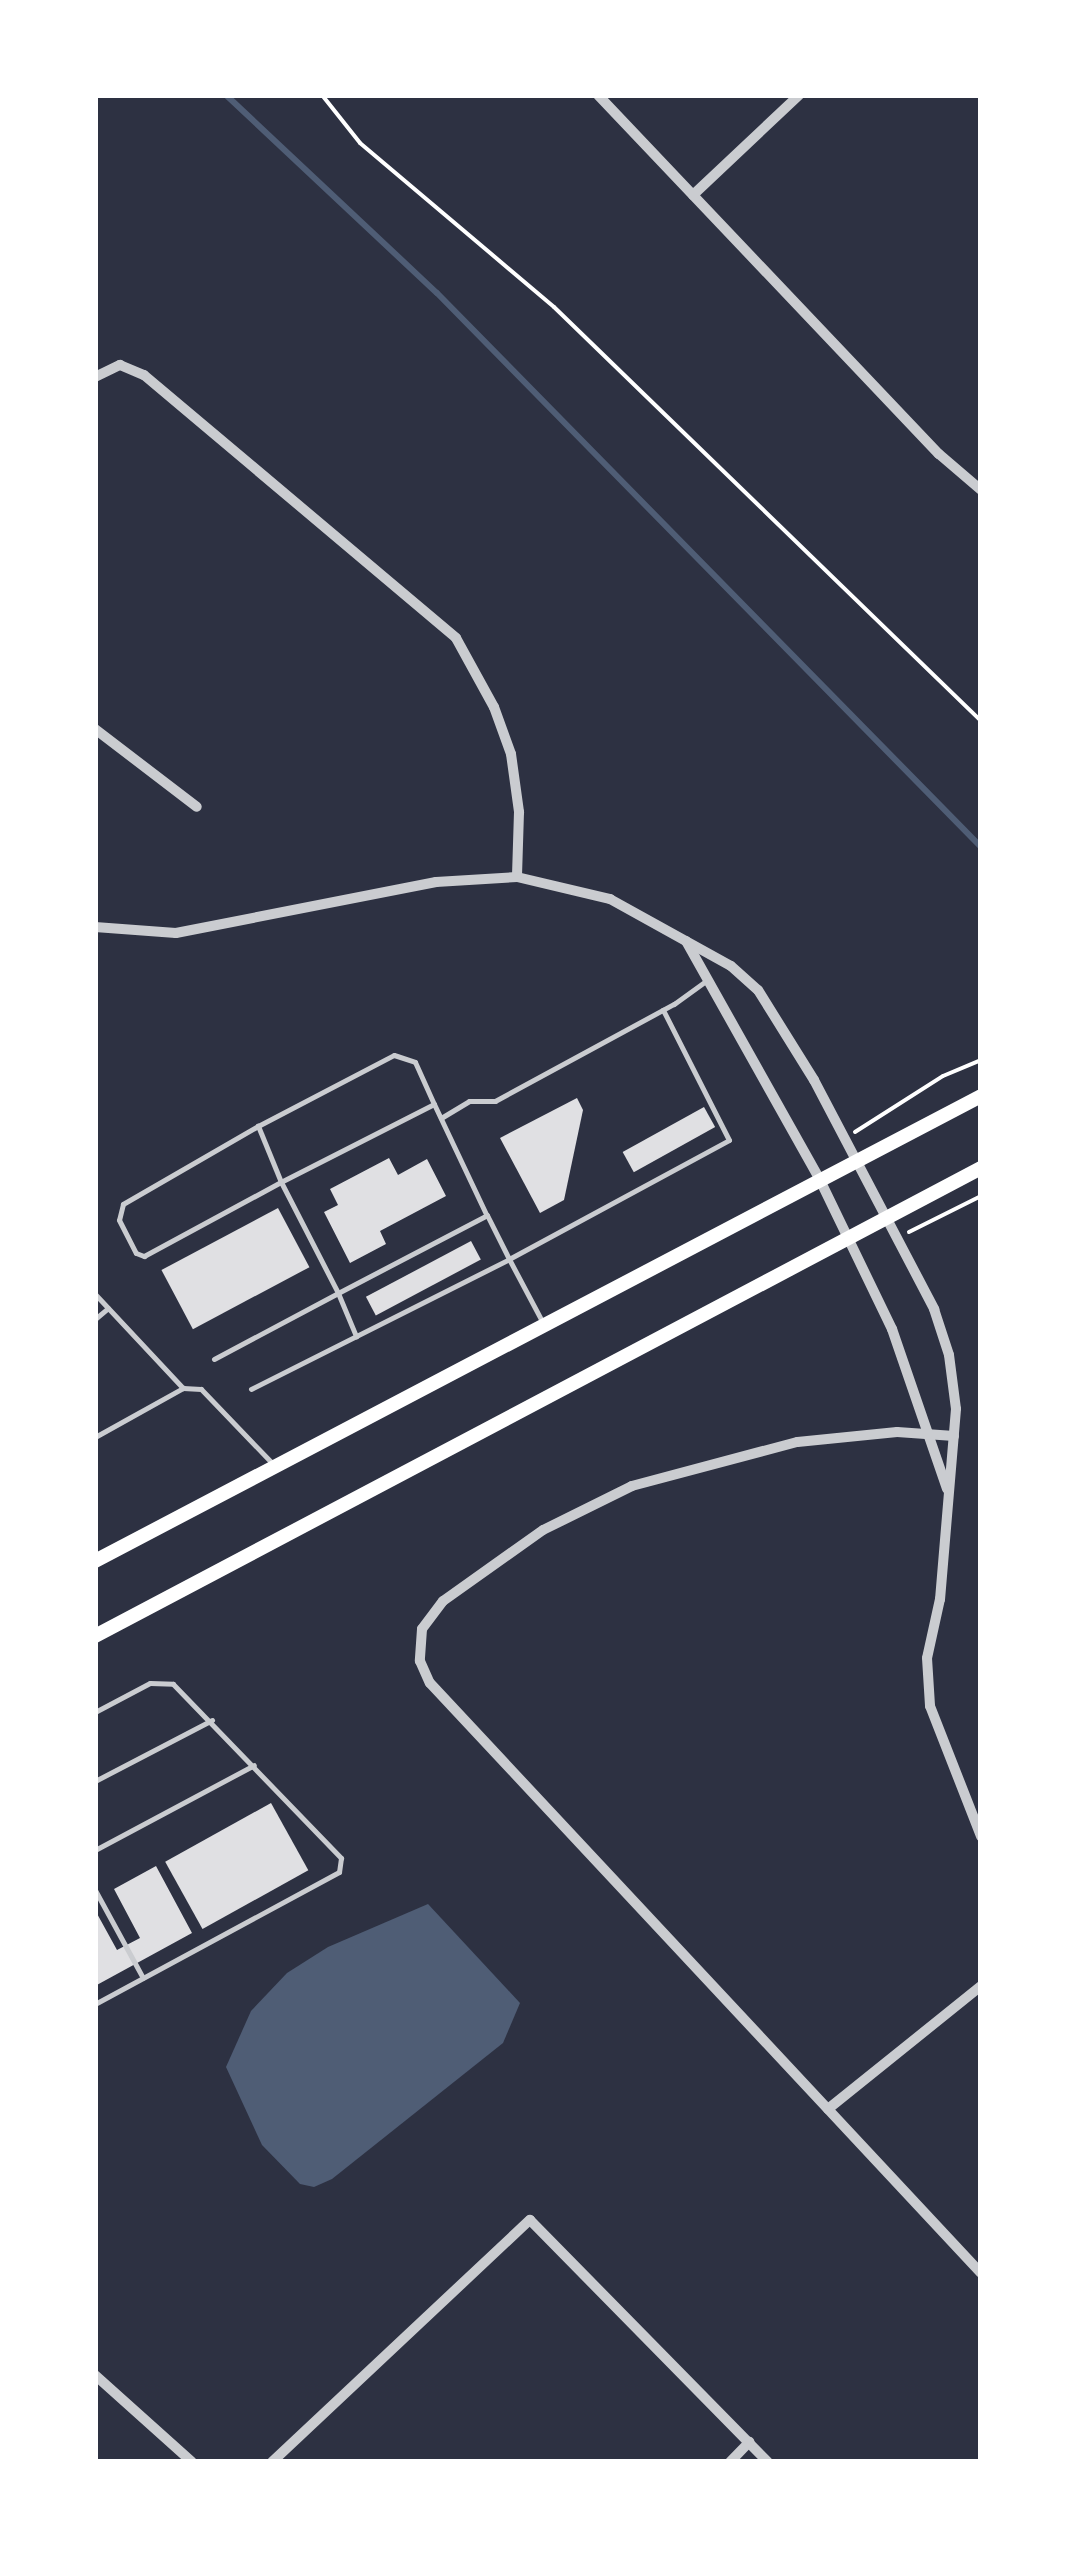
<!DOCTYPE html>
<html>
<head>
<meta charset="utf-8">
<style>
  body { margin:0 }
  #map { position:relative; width:1076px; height:2557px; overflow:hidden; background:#2d3142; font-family:Rubik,sans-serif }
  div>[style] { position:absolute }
  .water>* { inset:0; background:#4f5d75 }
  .stream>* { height:6px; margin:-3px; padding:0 3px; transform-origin:3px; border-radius:3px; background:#4f5d75 }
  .building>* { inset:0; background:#e0e0e3; transform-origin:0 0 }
  .path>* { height:4px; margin:-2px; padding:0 2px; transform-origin:2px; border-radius:2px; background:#fff }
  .service>* { height:5px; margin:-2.5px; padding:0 2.5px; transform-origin:2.5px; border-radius:2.5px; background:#caccd0 }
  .minor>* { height:10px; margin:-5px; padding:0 5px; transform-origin:5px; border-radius:5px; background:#caccd0 }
  .secondary>* { height:14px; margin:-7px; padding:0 7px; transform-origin:7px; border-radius:7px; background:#fff }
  span { translate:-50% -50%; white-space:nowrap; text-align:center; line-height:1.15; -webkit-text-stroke:10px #fff; paint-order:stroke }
  .frame { position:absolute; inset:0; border:98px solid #fff; pointer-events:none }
</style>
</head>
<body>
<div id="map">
  <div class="water">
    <div style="clip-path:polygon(428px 1904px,520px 2003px,503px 2043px,332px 2179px,314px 2187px,300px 2184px,262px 2145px,226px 2067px,251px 2011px,287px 1973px,328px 1947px)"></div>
  </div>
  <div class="stream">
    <div style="left:226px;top:95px;width:289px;rotate:43.2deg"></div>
    <div style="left:437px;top:293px;width:776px;rotate:45.52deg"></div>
  </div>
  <div class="building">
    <div style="clip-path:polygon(577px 1098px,583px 1110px,564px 1200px,540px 1213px,500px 1138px)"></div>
    <div style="left:704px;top:1107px;width:23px;height:93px;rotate:61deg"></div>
    <div style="clip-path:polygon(389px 1158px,398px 1175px,427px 1159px,446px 1196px,380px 1231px,386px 1244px,350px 1263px,324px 1212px,338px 1205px,330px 1189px)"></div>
    <div style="left:278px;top:1208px;width:67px;height:132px;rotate:62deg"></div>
    <div style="left:471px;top:1241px;width:21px;height:119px;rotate:62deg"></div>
    <div style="left:271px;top:1803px;width:77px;height:121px;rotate:61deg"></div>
    <div style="clip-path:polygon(156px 1866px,192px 1933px,95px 1986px,95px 1910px,117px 1950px,140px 1938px,114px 1889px)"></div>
  </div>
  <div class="path">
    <div style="left:322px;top:95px;width:61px;rotate:51.6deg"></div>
    <div style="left:360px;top:143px;width:254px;rotate:40.2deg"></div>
    <div style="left:554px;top:307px;width:595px;rotate:44.11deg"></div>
    <div style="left:855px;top:1132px;width:104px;rotate:-32.5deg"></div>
    <div style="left:943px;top:1076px;width:41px;rotate:-22.8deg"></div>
    <div style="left:909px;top:1232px;width:80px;rotate:-26.6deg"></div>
  </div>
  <div class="service">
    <div style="left:434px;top:1104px;width:122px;rotate:64.7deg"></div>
    <div style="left:441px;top:1118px;width:33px;rotate:-31deg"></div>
    <div style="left:469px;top:1101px;width:26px"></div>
    <div style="left:495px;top:1101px;width:204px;rotate:-28.5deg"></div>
    <div style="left:674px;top:1004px;width:41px;rotate:-36deg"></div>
    <div style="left:258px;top:1126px;width:153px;rotate:-27.6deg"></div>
    <div style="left:394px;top:1055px;width:22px;rotate:18deg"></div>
    <div style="left:415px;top:1062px;width:46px;rotate:65.7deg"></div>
    <div style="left:434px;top:1104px;width:172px;rotate:153deg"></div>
    <div style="left:281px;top:1182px;width:61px;rotate:-112.3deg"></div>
    <div style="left:258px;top:1126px;width:156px;rotate:150deg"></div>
    <div style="left:123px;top:1204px;width:16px;rotate:104deg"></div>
    <div style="left:119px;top:1220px;width:37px;rotate:63deg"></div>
    <div style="left:136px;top:1253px;width:9px;rotate:21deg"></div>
    <div style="left:144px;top:1256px;width:156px;rotate:-28.4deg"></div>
    <div style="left:281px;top:1182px;width:125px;rotate:62.8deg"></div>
    <div style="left:338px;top:1293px;width:168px;rotate:-27.6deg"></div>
    <div style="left:487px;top:1215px;width:49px;rotate:63.4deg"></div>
    <div style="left:509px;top:1259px;width:250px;rotate:-28.4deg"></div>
    <div style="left:729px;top:1140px;width:146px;rotate:-116.9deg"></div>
    <div style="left:95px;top:1294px;width:129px;rotate:46.9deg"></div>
    <div style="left:95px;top:1319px;width:17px;rotate:-40deg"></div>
    <div style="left:214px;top:1359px;width:140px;rotate:-28deg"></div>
    <div style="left:338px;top:1293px;width:47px;rotate:67.3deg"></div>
    <div style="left:251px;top:1389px;width:289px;rotate:-26.7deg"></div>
    <div style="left:509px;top:1259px;width:70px;rotate:62deg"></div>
    <div style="left:95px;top:1437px;width:101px;rotate:-29.1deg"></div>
    <div style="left:183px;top:1388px;width:18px;rotate:3deg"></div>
    <div style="left:201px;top:1389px;width:103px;rotate:46.2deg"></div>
    <div style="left:95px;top:1712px;width:62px;rotate:-27.8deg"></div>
    <div style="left:150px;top:1683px;width:23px;rotate:2deg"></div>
    <div style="left:173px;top:1684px;width:242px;rotate:46deg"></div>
    <div style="left:341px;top:1858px;width:14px;rotate:98deg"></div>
    <div style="left:339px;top:1872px;width:277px;rotate:151.6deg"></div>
    <div style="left:95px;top:1781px;width:132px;rotate:-27.5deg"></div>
    <div style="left:95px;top:1850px;width:180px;rotate:-28.1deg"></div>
    <div style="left:95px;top:1890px;width:100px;rotate:61.4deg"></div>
  </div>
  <div class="minor">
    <div style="left:598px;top:95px;width:495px;rotate:46.5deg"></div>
    <div style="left:939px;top:454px;width:55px;rotate:40.6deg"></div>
    <div style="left:693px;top:195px;width:146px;rotate:-43.3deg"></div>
    <div style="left:95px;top:377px;width:28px;rotate:-26deg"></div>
    <div style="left:120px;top:365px;width:26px;rotate:23deg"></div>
    <div style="left:144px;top:375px;width:408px;rotate:40.1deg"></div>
    <div style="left:456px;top:638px;width:79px;rotate:61.2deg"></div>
    <div style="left:494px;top:707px;width:50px;rotate:70.1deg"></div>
    <div style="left:511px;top:754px;width:59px;rotate:82.1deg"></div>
    <div style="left:519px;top:812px;width:65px;rotate:91.8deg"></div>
    <div style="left:95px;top:729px;width:128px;rotate:37.4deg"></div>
    <div style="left:95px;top:927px;width:81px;rotate:4.2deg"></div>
    <div style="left:176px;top:933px;width:265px;rotate:-11.1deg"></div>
    <div style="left:436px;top:882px;width:81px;rotate:-3.5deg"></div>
    <div style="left:517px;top:877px;width:96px;rotate:13.3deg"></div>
    <div style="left:610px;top:899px;width:138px;rotate:29deg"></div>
    <div style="left:731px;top:966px;width:36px;rotate:42deg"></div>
    <div style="left:758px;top:990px;width:106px;rotate:58.1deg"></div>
    <div style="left:814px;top:1080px;width:259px;rotate:62.3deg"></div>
    <div style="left:934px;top:1309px;width:48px;rotate:71.9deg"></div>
    <div style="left:949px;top:1355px;width:54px;rotate:82.6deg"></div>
    <div style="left:956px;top:1409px;width:191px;rotate:94.8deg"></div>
    <div style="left:940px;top:1599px;width:60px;rotate:102.4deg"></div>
    <div style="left:927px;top:1658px;width:48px;rotate:86.4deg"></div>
    <div style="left:930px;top:1706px;width:140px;rotate:68.6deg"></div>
    <div style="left:686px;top:941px;width:272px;rotate:60.7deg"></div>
    <div style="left:819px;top:1178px;width:168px;rotate:64.2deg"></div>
    <div style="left:892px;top:1329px;width:169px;rotate:71deg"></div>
    <div style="left:954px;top:1436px;width:57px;rotate:-176deg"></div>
    <div style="left:897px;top:1432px;width:100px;rotate:174.3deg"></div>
    <div style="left:797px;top:1442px;width:171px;rotate:165.1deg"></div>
    <div style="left:632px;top:1486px;width:99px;rotate:153.7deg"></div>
    <div style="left:543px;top:1530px;width:123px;rotate:144.6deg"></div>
    <div style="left:443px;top:1601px;width:35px;rotate:127deg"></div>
    <div style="left:422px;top:1629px;width:32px;rotate:94deg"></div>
    <div style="left:420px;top:1661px;width:24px;rotate:66deg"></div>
    <div style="left:430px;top:1683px;width:807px;rotate:46.96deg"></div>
    <div style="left:828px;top:2109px;width:196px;rotate:-38.8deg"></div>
    <div style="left:95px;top:2375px;width:130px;rotate:41.9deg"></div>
    <div style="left:272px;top:2462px;width:354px;rotate:-43.2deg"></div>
    <div style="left:530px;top:2220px;width:339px;rotate:45.5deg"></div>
    <div style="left:730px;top:2462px;width:28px;rotate:-46deg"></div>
  </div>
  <div class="secondary">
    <div style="left:95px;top:1561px;width:1001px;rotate:-27.69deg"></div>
    <div style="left:95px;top:1636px;width:1002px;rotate:-27.84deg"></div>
  </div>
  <div class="frame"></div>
</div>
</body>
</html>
